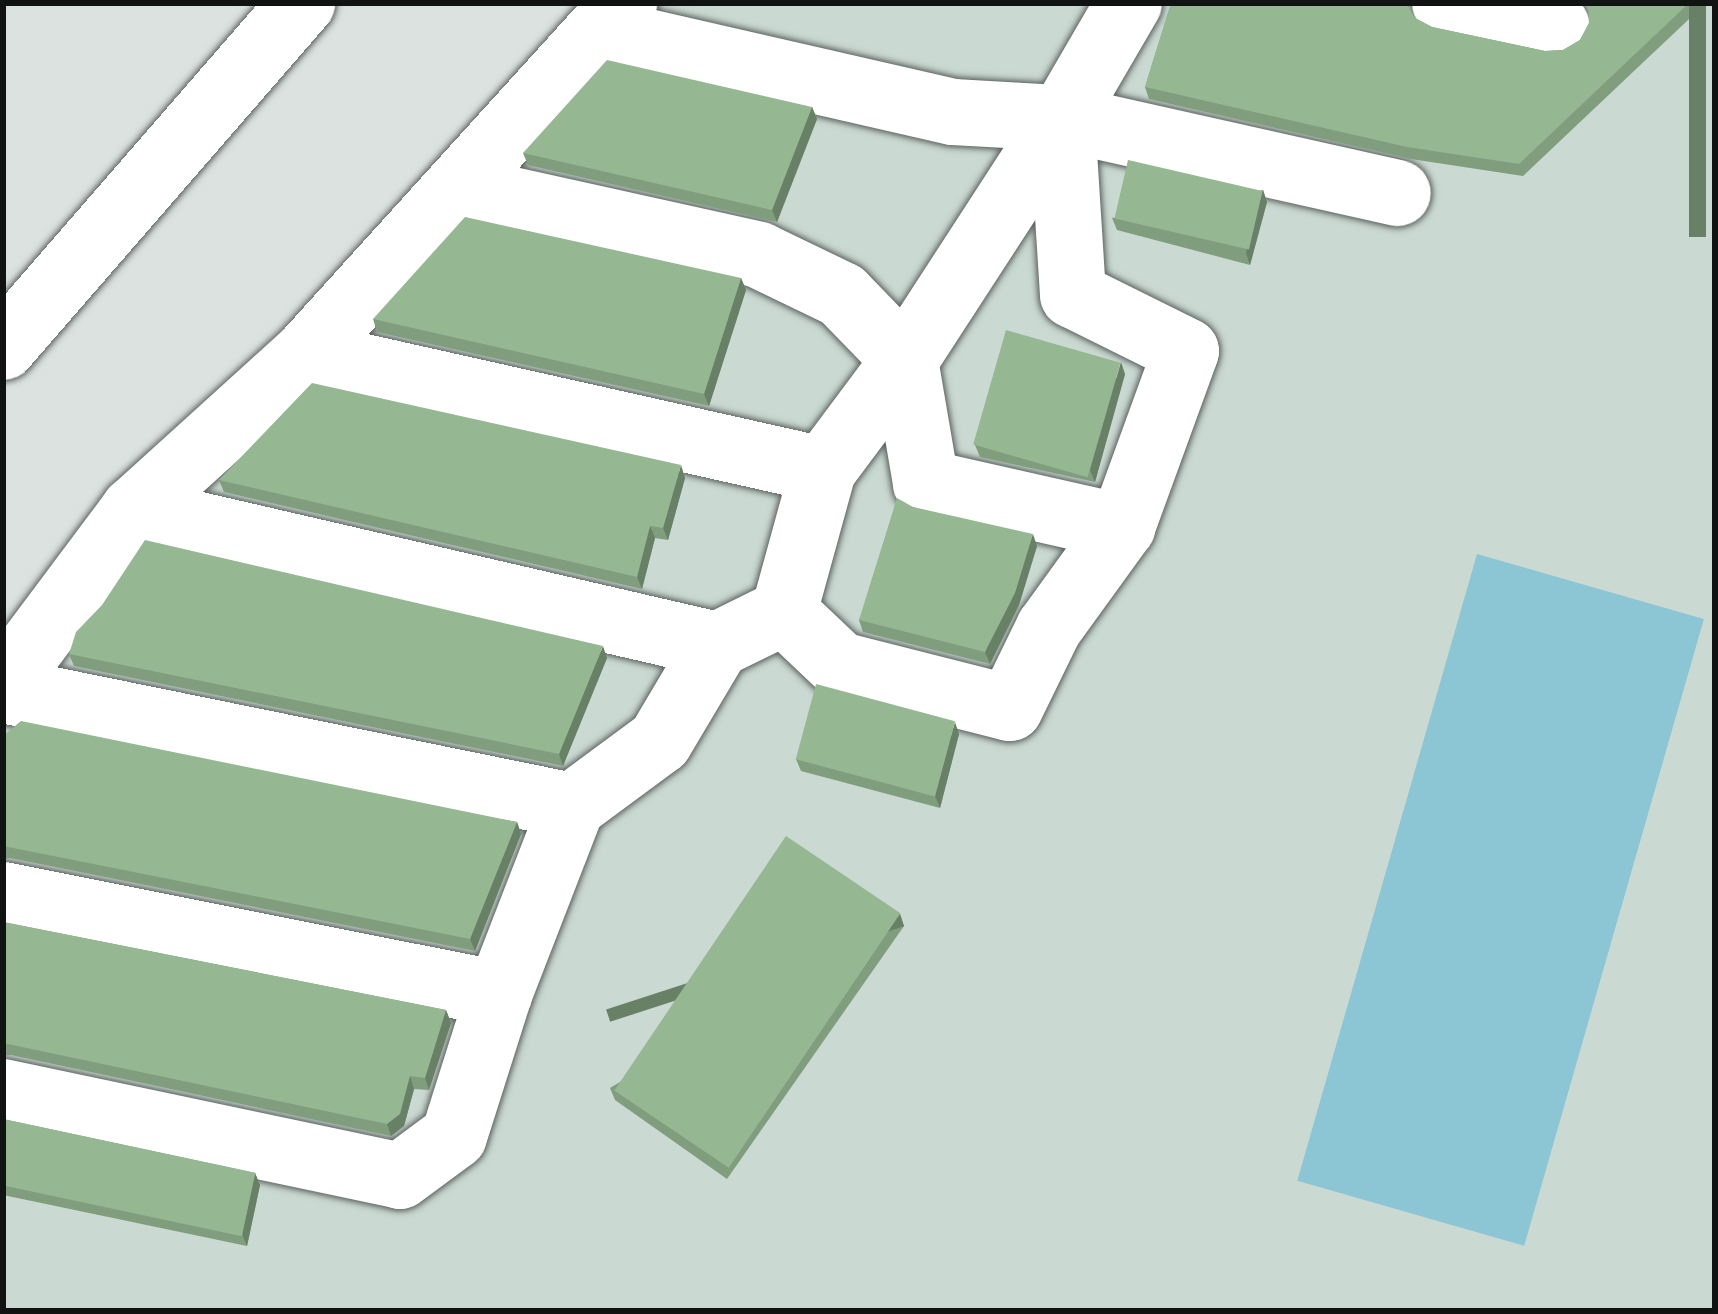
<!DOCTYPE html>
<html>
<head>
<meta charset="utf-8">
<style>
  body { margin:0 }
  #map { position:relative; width:1718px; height:1314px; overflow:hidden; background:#dbe2df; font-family:Montserrat,sans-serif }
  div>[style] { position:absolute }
  .built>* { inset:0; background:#cad9d2 }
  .water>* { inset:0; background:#8cc6d4; transform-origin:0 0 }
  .roads { filter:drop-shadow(0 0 3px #5c625f) drop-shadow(0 0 3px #5c625f) }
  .minor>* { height:66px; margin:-33px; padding:0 33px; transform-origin:33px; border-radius:33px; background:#fff }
  .wall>* { inset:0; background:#809d7e }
  .shaded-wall>* { inset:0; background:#688066; transform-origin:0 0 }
  .building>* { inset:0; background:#95b792; transform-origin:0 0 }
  span { translate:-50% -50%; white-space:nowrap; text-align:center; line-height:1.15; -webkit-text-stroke:9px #fff; paint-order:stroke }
  .frame { position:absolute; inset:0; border:6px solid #111312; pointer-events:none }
</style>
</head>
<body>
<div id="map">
  <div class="built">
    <div style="clip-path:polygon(587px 3px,1715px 3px,1715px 1311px,3px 1311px,3px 629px)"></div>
  </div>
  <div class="water">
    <div style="left:1477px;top:554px;width:236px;height:652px;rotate:16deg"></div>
  </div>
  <div class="roads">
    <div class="minor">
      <div style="left:1445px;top:3px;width:114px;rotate:11.6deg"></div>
      <div style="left:599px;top:31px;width:363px;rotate:12.9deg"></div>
      <div style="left:953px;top:112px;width:109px;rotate:3.2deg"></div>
      <div style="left:1062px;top:118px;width:344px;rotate:12.6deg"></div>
      <div style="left:458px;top:188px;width:308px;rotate:12.5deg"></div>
      <div style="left:759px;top:255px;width:92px;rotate:25.7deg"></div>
      <div style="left:842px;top:295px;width:91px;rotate:45.9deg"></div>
      <div style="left:905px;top:360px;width:125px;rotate:80.3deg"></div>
      <div style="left:926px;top:483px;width:201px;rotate:12.7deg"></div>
      <div style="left:3px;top:347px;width:456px;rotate:-49deg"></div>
      <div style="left:306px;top:354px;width:530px;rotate:12.65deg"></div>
      <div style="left:134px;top:510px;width:598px;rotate:13.04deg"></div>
      <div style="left:784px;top:612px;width:77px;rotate:43.4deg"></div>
      <div style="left:840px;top:665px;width:175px;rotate:14.2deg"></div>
      <div style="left:1010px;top:708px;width:89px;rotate:-64deg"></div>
      <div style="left:1049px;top:628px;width:125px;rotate:-54.1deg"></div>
      <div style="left:1122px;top:527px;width:187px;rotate:-70deg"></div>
      <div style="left:1186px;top:351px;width:126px;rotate:-153.6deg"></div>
      <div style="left:1073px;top:295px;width:177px;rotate:-93.6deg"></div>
      <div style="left:3px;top:685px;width:219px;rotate:-53.2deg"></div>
      <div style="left:134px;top:510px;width:232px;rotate:-42.2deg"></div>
      <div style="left:306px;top:354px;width:474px;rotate:-47.8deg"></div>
      <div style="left:3px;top:690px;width:581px;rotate:11.52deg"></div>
      <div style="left:3px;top:895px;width:506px;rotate:11.29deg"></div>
      <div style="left:3px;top:1092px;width:406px;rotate:11.9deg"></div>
      <div style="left:400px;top:1176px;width:67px;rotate:-36.5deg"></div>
      <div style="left:454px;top:1136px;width:149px;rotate:-72.4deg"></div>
      <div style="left:499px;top:994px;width:202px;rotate:-68.8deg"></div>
      <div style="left:572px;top:806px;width:109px;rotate:-36.5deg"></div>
      <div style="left:660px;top:741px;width:112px;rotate:-59.3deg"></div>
      <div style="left:717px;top:645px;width:75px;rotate:-26.2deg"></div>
      <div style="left:784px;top:612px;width:147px;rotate:-74.6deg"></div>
      <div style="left:823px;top:470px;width:137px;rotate:-53.3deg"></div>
      <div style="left:905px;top:360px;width:288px;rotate:-57deg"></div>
      <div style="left:1062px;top:118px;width:133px;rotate:-59.8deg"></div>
    </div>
  </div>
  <div class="wall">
    <div style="clip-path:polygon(1171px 3px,1409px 3px,1409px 8px,1415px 18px,1432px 27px,1545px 51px,1563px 50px,1580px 40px,1589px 23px,1589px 8px,1585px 3px,1706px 3px,1523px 176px,1411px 159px,1149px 99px,1145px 87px)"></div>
    <div style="clip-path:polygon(812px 107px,817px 119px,777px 222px,528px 165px,523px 153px)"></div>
    <div style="clip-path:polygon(1263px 190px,1267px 202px,1250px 265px,1117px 230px,1112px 218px)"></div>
    <div style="clip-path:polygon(741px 278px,746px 290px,709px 406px,377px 332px,373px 319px)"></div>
    <div style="clip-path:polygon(1125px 374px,1095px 482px,980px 457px,975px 445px)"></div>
    <div style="clip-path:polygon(685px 478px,668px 540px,655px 538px,642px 589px,224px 492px,219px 480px)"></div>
    <div style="clip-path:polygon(913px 507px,1037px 546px,1019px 605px,990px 664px,863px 632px,859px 620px)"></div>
    <div style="clip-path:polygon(69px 654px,607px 658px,563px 766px,74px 666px)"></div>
    <div style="clip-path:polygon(959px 734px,940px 808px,801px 771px,796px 759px)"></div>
    <div style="clip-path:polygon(3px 736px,517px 822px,521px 834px,475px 951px,10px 858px,3px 859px)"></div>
    <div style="clip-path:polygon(900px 914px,904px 926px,727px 1179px,615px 1100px,610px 1088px)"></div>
    <div style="clip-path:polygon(3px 922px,446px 1010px,451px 1023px,429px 1090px,414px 1089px,404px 1126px,391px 1136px,11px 1055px,3px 1056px)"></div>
    <div style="clip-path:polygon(3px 1119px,255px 1173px,260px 1185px,247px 1246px,3px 1195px)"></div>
  </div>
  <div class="shaded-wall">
    <div style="left:1689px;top:3px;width:17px;height:234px"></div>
    <div style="clip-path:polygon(812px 107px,817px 119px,777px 222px,772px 210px)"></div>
    <div style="clip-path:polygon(1263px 190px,1267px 202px,1250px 265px,1246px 253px)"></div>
    <div style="clip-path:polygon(741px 278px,746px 290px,709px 406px,704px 394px)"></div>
    <div style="clip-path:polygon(1121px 362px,1125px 374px,1095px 482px,1090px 470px)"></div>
    <div style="clip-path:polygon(681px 465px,685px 478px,668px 540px,663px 528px)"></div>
    <div style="clip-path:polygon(650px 526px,655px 538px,642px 589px,637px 577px)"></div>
    <div style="clip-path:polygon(1033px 534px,1037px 546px,1019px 605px,990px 664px,985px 652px)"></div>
    <div style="clip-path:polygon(603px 646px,607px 658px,563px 766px,559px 754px)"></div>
    <div style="clip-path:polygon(955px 722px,959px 734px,940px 808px,935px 796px)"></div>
    <div style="clip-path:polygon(517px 822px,521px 834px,475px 951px,470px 939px)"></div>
    <div style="left:900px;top:914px;width:13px;height:309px;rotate:72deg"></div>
    <div style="clip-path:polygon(446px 1010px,451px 1023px,429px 1090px,425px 1078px)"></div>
    <div style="clip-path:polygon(410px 1076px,414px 1089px,404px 1126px,391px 1136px,387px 1124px)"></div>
    <div style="clip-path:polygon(255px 1173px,260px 1185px,247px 1246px,242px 1234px)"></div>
  </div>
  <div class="building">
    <div style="clip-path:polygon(1171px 3px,1406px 3px,1415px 18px,1432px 27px,1545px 51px,1563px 50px,1580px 40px,1589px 23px,1588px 3px,1689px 3px,1519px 164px,1407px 147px,1145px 87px)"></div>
    <div style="clip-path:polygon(607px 60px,812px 107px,772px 210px,523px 153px)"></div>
    <div style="left:1128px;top:160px;width:138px;height:60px;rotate:13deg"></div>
    <div style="clip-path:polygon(465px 217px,741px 278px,704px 394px,373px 319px)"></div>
    <div style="left:1006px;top:330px;width:119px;height:119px;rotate:16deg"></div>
    <div style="clip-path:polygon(312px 383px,681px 465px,663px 528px,650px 526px,637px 577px,219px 480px)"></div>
    <div style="clip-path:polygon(897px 498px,913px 507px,1033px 534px,1015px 593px,985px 652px,859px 620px)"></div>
    <div style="clip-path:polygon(145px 540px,603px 646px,559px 754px,69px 654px,76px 632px,102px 605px)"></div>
    <div style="left:816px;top:684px;width:144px;height:78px;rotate:15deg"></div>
    <div style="clip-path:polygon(21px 721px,517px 822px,470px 939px,3px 846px,3px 736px)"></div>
    <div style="left:786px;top:836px;width:138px;height:307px;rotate:34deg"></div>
    <div style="clip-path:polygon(3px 922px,446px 1010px,425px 1078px,410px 1076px,400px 1114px,387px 1124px,3px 1043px)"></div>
    <div style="left:3px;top:1119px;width:258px;height:65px;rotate:12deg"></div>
  </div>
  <div class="frame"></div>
</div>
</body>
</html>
